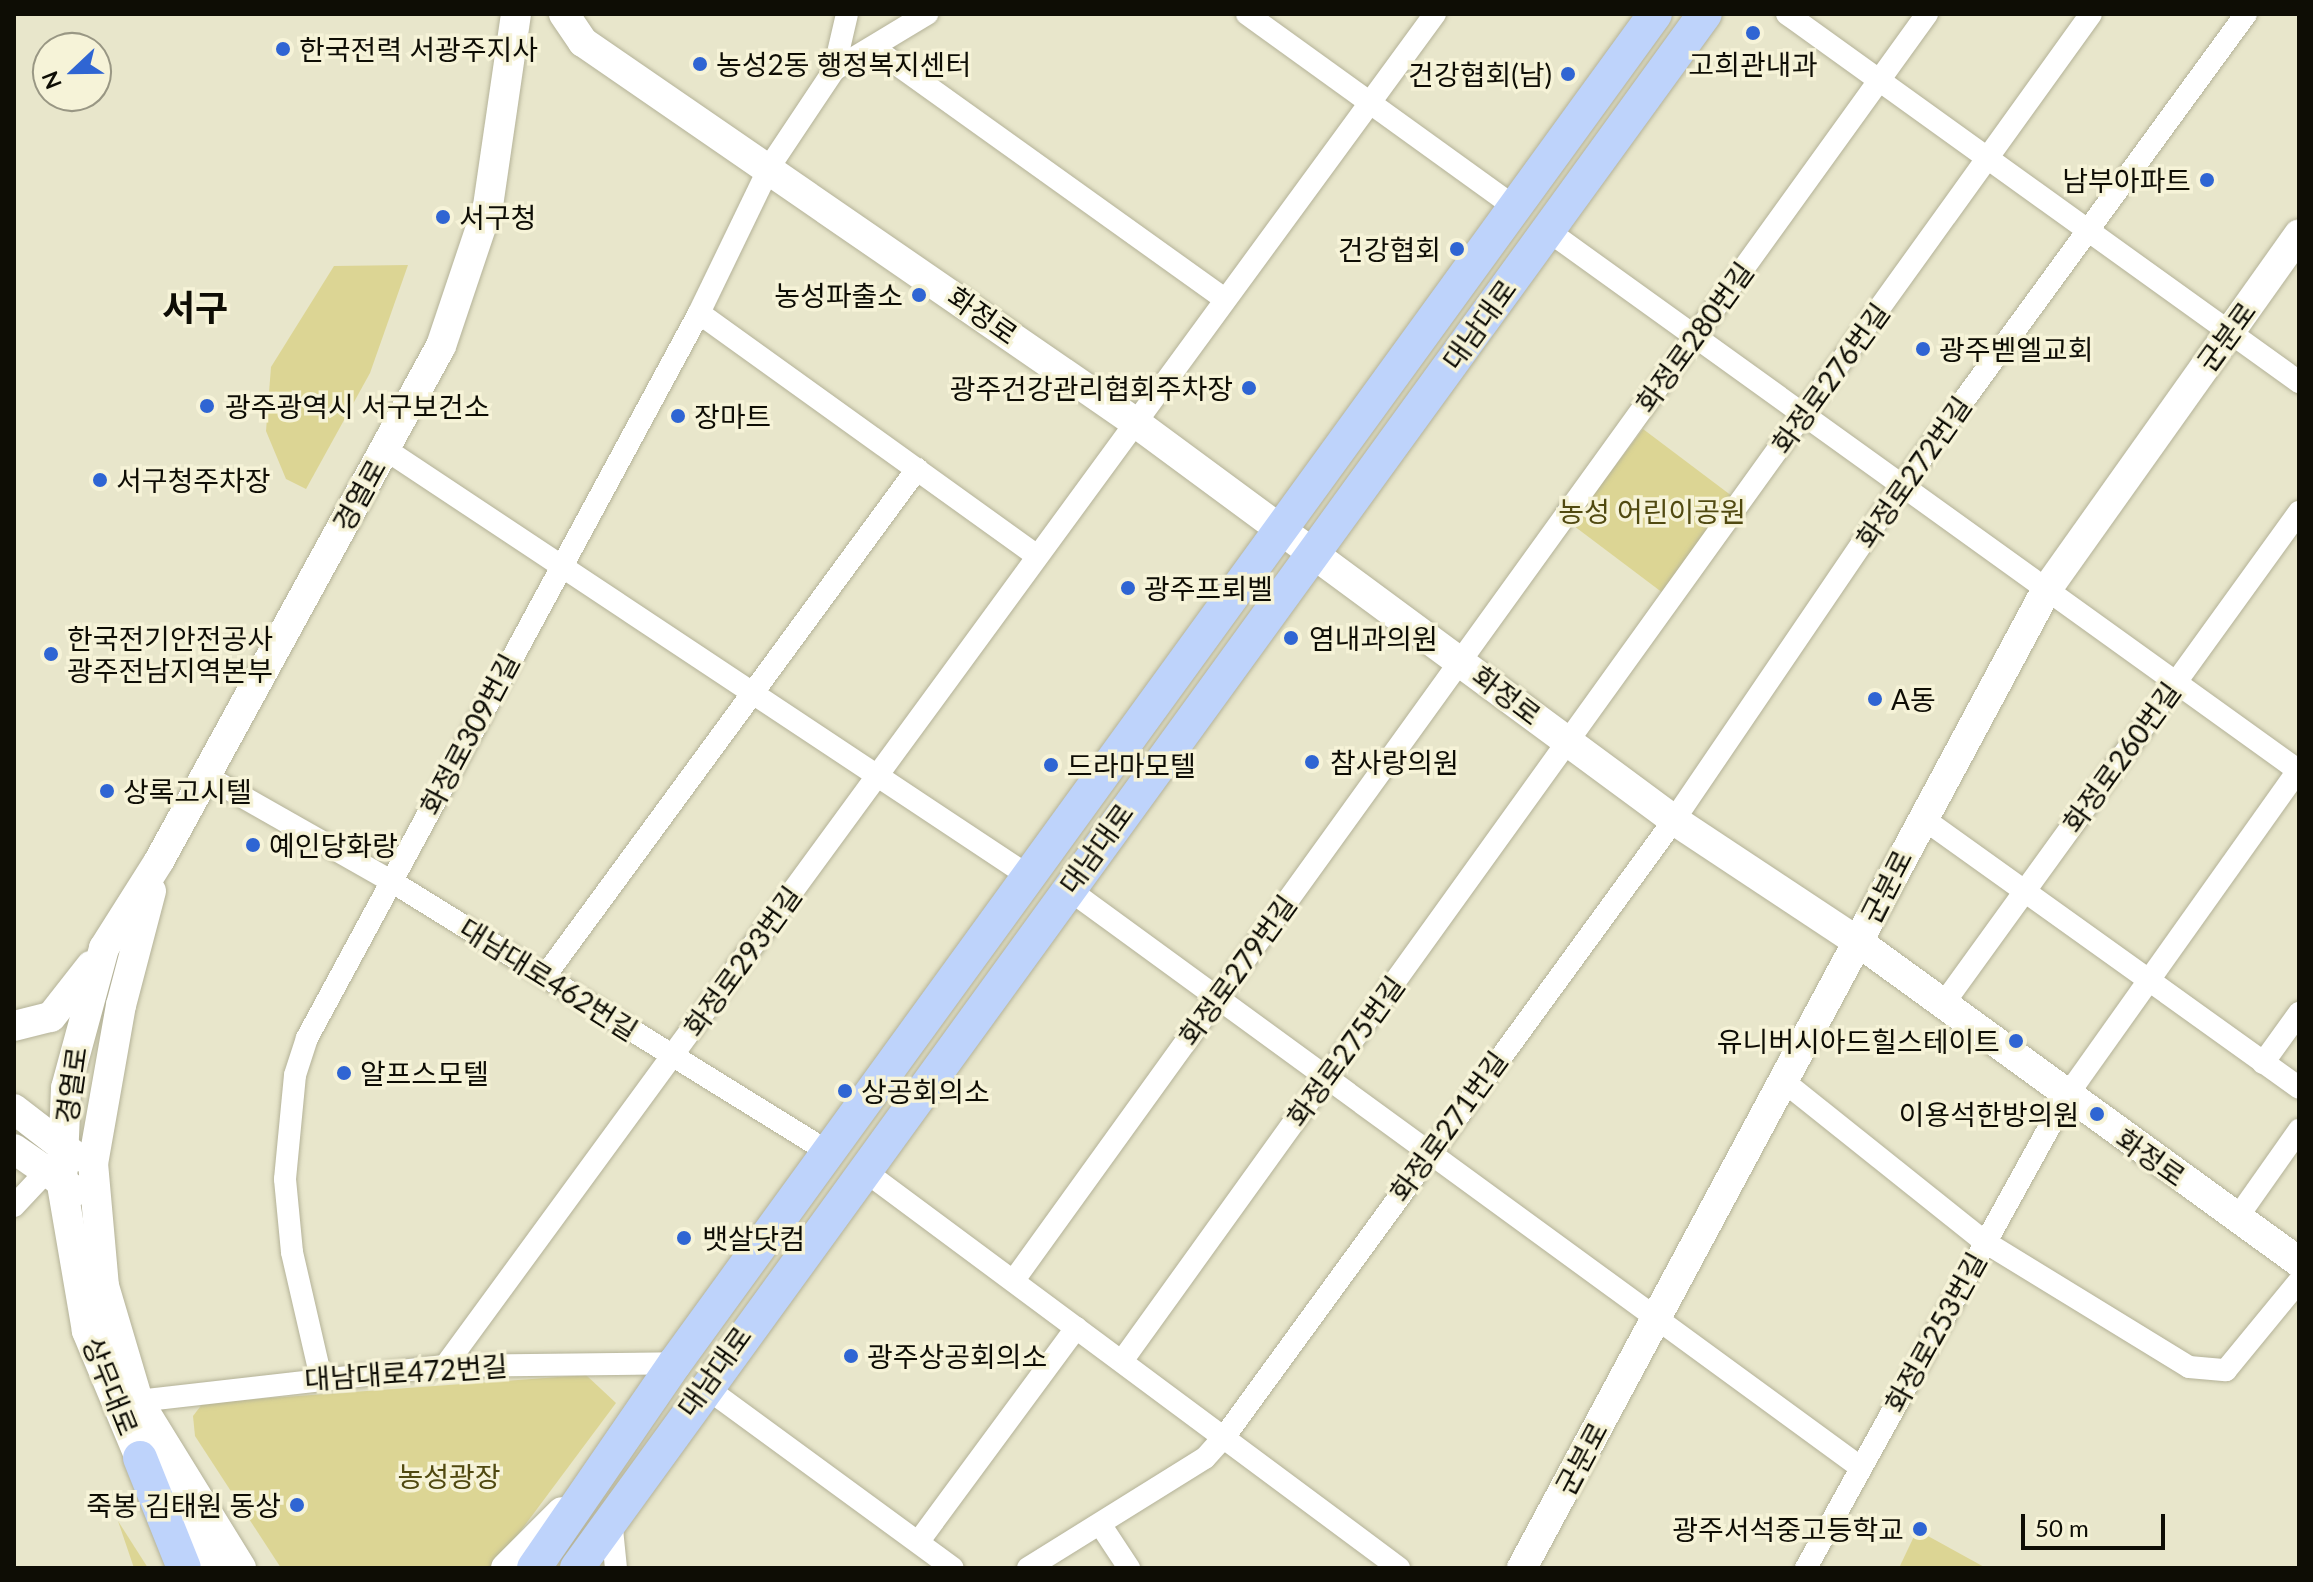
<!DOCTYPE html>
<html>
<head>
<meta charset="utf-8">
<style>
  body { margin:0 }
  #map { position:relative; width:2313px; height:1582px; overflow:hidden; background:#e8e6cb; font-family:Lato,"Noto Sans KR",sans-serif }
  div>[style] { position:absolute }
  .green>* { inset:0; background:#dcd594; transform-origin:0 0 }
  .roads { filter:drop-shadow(0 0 2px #b4b298) drop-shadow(0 0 2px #b4b298) }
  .street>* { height:22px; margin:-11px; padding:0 11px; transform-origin:11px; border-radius:11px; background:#fff }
  .secondary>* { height:30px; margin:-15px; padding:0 15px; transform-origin:15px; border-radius:15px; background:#fff }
  .primary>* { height:34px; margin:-17px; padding:0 17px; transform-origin:17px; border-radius:17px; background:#bed3fb }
  .dots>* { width:22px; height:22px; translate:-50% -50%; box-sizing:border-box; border:4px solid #f6f3d8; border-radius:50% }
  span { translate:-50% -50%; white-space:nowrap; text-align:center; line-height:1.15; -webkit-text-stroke:7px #f6f3d8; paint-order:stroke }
  .poi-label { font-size:28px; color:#0e0d05 }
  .left { translate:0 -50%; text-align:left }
  .right { translate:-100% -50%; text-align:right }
  .street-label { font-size:28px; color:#0e0d05 }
  .park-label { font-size:28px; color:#504910 }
  .district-label { font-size:36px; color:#0e0d05; font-weight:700 }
  .frame { position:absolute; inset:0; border:16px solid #0e0d05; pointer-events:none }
  .north { position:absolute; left:32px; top:32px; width:80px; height:80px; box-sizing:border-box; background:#f6f3d8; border:2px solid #999784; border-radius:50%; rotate:248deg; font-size:22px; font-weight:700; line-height:32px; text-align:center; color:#0e0d05 }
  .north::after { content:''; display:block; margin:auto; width:28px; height:36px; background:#2f65d3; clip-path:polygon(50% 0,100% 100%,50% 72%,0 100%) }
  .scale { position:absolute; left:2021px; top:1514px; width:144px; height:36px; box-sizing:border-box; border:4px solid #0e0d05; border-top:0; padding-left:10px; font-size:24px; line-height:28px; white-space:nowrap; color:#0e0d05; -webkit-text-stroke:6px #f6f3d8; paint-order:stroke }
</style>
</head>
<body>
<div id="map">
  <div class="green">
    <div style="clip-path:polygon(408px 265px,370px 373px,306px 489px,286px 479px,266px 431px,271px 367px,334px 266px)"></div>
    <div style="left:1643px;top:429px;width:113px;height:119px;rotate:37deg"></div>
    <div style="clip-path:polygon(586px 1375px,616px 1403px,493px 1568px,281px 1568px,195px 1436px,193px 1416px,203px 1403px)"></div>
    <div style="clip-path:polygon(118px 1521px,148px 1568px,134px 1568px)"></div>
    <div style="clip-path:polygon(1917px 1530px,1986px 1568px,1899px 1568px)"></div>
  </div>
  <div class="roads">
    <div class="street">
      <div style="left:1247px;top:14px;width:330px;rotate:35.8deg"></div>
      <div style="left:1787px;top:14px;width:631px;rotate:35.71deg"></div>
      <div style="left:874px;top:48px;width:429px;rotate:35.6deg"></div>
      <div style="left:834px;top:70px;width:109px;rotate:-31.1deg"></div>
      <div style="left:1547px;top:230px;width:926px;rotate:35.73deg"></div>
      <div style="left:699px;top:313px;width:413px;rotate:35.7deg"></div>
      <div style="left:385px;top:449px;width:774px;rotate:33.57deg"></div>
      <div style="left:206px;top:776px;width:213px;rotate:29.6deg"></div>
      <div style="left:391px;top:881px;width:516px;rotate:31.78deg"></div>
      <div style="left:1921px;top:817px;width:465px;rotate:35.6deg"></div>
      <div style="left:1067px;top:888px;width:982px;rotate:36.13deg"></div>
      <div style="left:545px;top:976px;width:629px;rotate:-53.73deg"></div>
      <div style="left:1944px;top:1003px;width:606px;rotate:-54.13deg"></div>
      <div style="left:2263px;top:1063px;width:62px;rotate:-54.2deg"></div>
      <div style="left:1782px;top:1080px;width:260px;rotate:38.6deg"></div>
      <div style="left:1985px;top:1242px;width:239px;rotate:31.5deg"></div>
      <div style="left:2189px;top:1367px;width:37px;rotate:5deg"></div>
      <div style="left:2226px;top:1370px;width:115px;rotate:-50.6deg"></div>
      <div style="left:862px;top:1169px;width:669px;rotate:36.61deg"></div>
      <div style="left:14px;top:1206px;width:63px;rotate:-46.9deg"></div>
      <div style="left:2237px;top:1218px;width:108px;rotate:-54.8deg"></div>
      <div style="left:1014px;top:1280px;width:1561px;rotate:-54.2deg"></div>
      <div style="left:1122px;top:1361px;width:1659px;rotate:-54.27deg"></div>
      <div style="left:445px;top:1366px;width:1676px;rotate:-53.79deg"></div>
      <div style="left:321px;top:1378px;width:129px;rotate:-103deg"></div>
      <div style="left:292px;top:1252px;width:73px;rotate:-95.5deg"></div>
      <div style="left:285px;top:1179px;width:104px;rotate:-84.5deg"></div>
      <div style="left:295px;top:1075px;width:39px;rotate:-72deg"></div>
      <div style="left:307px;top:1038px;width:824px;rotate:-61.6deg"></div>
      <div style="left:699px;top:313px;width:163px;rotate:-64.2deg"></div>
      <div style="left:770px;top:166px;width:115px;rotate:-56.3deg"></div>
      <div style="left:834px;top:70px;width:57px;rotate:-76.9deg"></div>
      <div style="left:704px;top:1386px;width:308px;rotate:36.2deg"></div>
      <div style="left:138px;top:1401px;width:309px;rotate:-6.5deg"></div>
      <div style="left:445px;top:1366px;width:230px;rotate:-0.7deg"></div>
      <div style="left:611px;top:1519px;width:49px;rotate:84.2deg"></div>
      <div style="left:1100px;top:1524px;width:53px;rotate:56.6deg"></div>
      <div style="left:919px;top:1541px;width:265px;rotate:-53.6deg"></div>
      <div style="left:1028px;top:1568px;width:208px;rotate:-31.9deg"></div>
      <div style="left:1205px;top:1458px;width:30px;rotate:-48deg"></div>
      <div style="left:1225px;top:1436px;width:762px;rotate:-53.91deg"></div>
      <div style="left:1674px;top:820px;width:405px;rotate:-55.8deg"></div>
      <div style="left:1902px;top:485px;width:583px;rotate:-53.86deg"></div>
      <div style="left:1806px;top:1568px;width:538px;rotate:-61.1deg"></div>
      <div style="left:2066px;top:1097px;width:402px;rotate:-54.6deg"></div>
    </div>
    <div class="secondary">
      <div style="left:564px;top:14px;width:34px;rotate:56deg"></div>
      <div style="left:583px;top:42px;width:667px;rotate:34.55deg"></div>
      <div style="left:1132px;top:420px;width:674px;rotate:36.43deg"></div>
      <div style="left:1674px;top:820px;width:219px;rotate:33.5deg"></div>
      <div style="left:1857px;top:941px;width:546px;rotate:35.99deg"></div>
      <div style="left:151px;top:891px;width:118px;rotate:104.7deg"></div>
      <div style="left:121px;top:1005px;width:160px;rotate:100deg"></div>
      <div style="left:93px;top:1163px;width:123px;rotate:84.9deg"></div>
      <div style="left:104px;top:1286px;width:120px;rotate:73.5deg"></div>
      <div style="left:138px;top:1401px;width:196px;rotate:58.3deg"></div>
      <div style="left:14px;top:1026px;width:38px;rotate:-14deg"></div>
      <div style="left:51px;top:1017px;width:65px;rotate:-51.9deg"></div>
      <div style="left:14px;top:1109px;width:78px;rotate:37.7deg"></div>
      <div style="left:14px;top:1149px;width:74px;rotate:34.5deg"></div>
      <div style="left:213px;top:1568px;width:132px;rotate:-123.6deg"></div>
      <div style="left:140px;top:1458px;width:138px;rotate:-112.7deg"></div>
      <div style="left:87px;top:1331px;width:149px;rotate:-99.7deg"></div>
      <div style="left:62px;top:1184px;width:96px;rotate:-87.6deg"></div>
      <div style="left:66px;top:1088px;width:145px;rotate:-74.8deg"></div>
      <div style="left:104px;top:948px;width:103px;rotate:-57.7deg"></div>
      <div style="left:159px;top:861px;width:587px;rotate:-61.3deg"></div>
      <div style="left:441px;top:346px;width:148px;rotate:-71.4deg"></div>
      <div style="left:488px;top:206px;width:194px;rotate:-81.7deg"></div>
      <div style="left:506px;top:1568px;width:79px;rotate:-45deg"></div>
      <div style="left:1522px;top:1568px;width:1111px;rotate:-61.8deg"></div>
      <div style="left:2047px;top:589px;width:435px;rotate:-54.6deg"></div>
    </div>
    <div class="primary">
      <div style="left:140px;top:1458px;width:118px;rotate:68.2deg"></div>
      <div style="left:534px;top:1568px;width:249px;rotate:-55.5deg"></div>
      <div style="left:675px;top:1363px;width:1667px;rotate:-54deg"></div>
      <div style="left:577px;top:1568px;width:1920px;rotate:-54.03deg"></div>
    </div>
  </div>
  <div class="dots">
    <div style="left:1753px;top:33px;background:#2f65d3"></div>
    <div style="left:283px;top:49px;background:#2f65d3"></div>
    <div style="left:700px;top:64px;background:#2f65d3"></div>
    <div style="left:1568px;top:74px;background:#2f65d3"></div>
    <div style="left:2207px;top:180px;background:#2f65d3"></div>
    <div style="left:443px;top:217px;background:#2f65d3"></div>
    <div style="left:1457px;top:249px;background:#2f65d3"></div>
    <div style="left:919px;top:295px;background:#2f65d3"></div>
    <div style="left:1923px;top:349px;background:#2f65d3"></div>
    <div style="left:1249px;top:388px;background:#2f65d3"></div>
    <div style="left:207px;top:406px;background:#2f65d3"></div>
    <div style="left:678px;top:416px;background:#2f65d3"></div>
    <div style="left:100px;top:480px;background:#2f65d3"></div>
    <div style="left:1128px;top:588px;background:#2f65d3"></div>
    <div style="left:1291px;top:638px;background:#2f65d3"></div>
    <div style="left:51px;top:654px;background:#2f65d3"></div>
    <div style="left:1875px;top:699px;background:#2f65d3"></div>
    <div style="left:1312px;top:762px;background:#2f65d3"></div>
    <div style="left:1051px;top:765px;background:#2f65d3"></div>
    <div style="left:107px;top:791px;background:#2f65d3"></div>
    <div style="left:253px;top:845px;background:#2f65d3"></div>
    <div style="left:2016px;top:1041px;background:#2f65d3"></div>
    <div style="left:344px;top:1073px;background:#2f65d3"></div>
    <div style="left:845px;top:1091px;background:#2f65d3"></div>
    <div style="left:2097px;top:1114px;background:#2f65d3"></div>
    <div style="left:684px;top:1238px;background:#2f65d3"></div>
    <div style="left:851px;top:1356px;background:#2f65d3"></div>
    <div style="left:297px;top:1505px;background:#2f65d3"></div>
    <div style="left:1920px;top:1529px;background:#2f65d3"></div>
  </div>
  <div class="poi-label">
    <span class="left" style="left:299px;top:49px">한국전력 서광주지사</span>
    <span class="left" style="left:716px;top:64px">농성2동 행정복지센터</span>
    <span style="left:1753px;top:64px">고희관내과</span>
    <span class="right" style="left:1552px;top:74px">건강협회(남)</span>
    <span class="right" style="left:2191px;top:180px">남부아파트</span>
    <span class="left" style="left:459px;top:217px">서구청</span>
    <span class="right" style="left:1441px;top:249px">건강협회</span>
    <span class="right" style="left:903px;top:295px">농성파출소</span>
    <span class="left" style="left:1939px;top:349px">광주벧엘교회</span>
    <span class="right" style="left:1233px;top:388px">광주건강관리협회주차장</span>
    <span class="left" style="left:225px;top:406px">광주광역시 서구보건소</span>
    <span class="left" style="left:694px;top:416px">장마트</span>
    <span class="left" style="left:116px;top:480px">서구청주차장</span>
    <span class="left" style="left:1144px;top:588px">광주프뢰벨</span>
    <span class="left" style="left:67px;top:654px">한국전기안전공사<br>광주전남지역본부</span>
    <span class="left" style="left:1309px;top:638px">염내과의원</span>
    <span class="left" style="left:1891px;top:699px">A동</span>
    <span class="left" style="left:1330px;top:762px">참사랑의원</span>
    <span class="left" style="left:1067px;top:765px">드라마모텔</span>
    <span class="left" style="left:123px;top:791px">상록고시텔</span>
    <span class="left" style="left:269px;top:845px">예인당화랑</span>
    <span class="right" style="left:2000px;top:1041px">유니버시아드힐스테이트</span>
    <span class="left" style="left:360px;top:1073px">알프스모텔</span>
    <span class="left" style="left:861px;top:1091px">상공회의소</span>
    <span class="right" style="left:2079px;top:1114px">이용석한방의원</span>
    <span class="left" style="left:702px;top:1238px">뱃살닷컴</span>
    <span class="left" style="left:867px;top:1356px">광주상공회의소</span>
    <span class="right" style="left:281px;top:1505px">죽봉 김태원 동상</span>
    <span class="right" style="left:1904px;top:1529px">광주서석중고등학교</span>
  </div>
  <div class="street-label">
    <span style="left:983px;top:315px;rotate:35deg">화정로</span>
    <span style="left:1479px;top:324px;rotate:-54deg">대남대로</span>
    <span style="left:2226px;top:336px;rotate:-54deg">군분로</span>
    <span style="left:1694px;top:337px;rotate:-54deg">화정로280번길</span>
    <span style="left:1830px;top:378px;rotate:-54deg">화정로276번길</span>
    <span style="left:1913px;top:472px;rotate:-55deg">화정로272번길</span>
    <span style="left:359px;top:495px;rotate:-61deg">경열로</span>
    <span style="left:1507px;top:695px;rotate:37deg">화정로</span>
    <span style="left:469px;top:734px;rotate:-62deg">화정로309번길</span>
    <span style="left:2121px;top:757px;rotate:-54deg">화정로260번길</span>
    <span style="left:1096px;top:848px;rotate:-54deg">대남대로</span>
    <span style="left:1886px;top:886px;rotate:-63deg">군분로</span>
    <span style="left:742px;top:961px;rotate:-54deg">화정로293번길</span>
    <span style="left:1237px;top:970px;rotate:-54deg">화정로279번길</span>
    <span style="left:549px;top:979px;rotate:32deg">대남대로462번길</span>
    <span style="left:1345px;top:1051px;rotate:-54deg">화정로275번길</span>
    <span style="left:71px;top:1085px;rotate:-82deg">경열로</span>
    <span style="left:1448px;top:1126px;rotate:-54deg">화정로271번길</span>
    <span style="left:2151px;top:1157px;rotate:35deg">화정로</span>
    <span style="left:1935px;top:1332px;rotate:-61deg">화정로253번길</span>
    <span style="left:714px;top:1371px;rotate:-54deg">대남대로</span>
    <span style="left:406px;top:1372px;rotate:-4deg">대남대로472번길</span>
    <span style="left:111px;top:1386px;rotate:68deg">상무대로</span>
    <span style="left:1581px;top:1458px;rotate:-62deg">군분로</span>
  </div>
  <div class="park-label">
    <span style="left:1652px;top:511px">농성 어린이공원</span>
    <span style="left:449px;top:1476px">농성광장</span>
  </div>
  <div class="district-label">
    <span style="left:195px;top:308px">서구</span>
  </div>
  <div class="frame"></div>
  <div class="north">N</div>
  <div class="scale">50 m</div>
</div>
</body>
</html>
